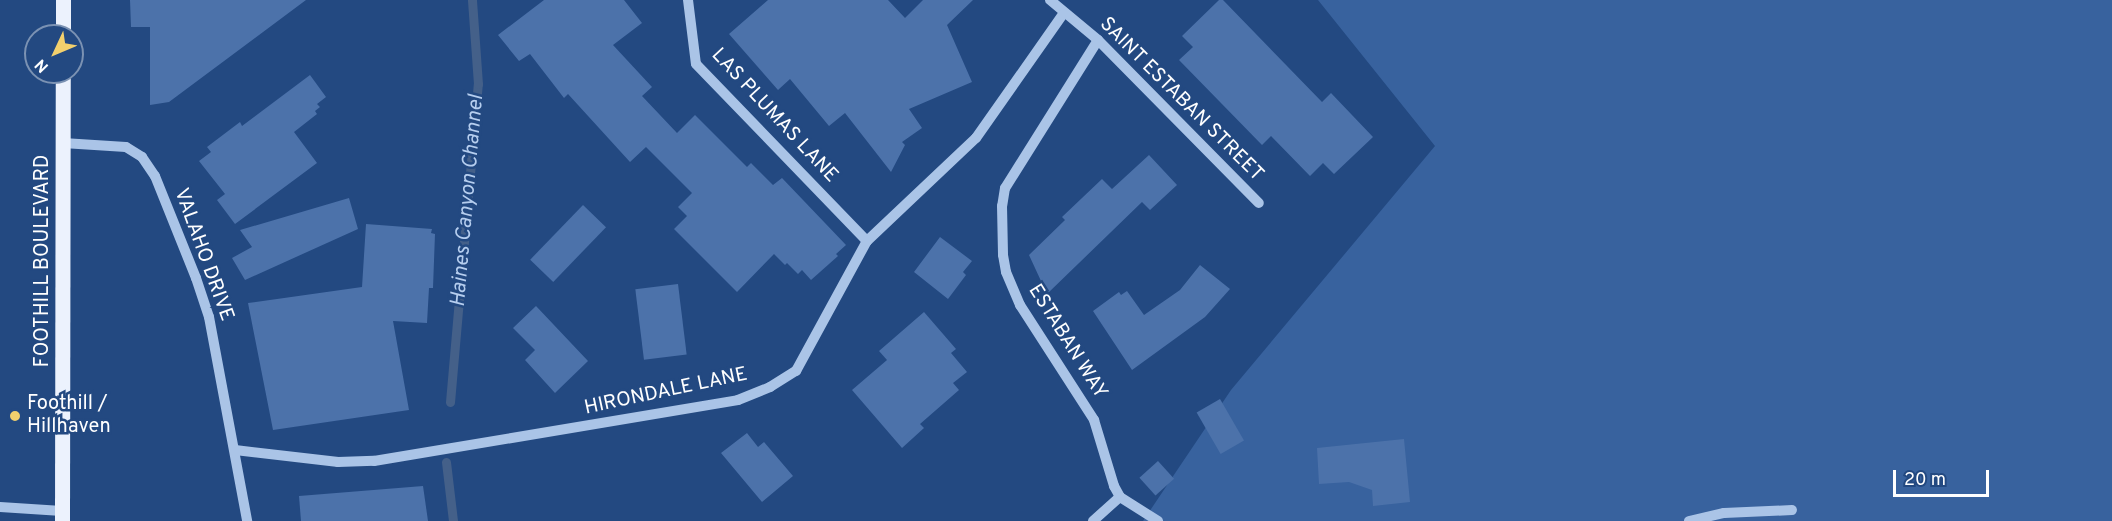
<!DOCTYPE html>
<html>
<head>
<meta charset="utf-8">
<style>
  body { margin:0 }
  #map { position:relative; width:2112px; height:521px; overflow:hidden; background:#234981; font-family:Overpass,sans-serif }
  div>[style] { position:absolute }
  .green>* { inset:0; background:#38629e }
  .stream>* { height:9px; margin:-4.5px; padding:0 4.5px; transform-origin:4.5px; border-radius:4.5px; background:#446089 }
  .building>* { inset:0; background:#4c72aa; transform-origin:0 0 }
  .minor>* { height:10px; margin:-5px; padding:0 5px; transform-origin:5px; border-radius:5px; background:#aac4e7 }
  .major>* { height:15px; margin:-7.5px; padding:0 7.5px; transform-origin:7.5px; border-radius:7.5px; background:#ecf2fd }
  .dots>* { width:16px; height:16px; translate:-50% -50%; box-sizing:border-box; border:3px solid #234981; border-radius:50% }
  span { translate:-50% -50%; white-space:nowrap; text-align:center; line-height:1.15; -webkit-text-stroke:5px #234981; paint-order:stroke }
  .street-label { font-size:20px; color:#fff }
  .poi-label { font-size:20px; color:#fff }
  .left { translate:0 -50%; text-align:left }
  .water-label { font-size:21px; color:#b6ceef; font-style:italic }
  .north { position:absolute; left:24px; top:24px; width:60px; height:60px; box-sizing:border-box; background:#234981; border:2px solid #7b92b3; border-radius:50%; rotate:226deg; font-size:16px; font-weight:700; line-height:24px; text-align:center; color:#fff }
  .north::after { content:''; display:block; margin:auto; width:21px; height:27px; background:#f2d06d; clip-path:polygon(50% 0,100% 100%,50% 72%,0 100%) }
  .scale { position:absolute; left:1893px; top:470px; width:96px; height:27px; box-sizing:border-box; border:3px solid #fff; border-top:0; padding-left:8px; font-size:18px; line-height:21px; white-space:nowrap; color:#fff; -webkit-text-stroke:4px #234981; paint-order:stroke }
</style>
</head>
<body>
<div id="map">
  <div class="green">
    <div style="clip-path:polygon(1318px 0,2112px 0,2112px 521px,1143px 521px,1231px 390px,1435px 146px)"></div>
  </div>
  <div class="stream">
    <div style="left:450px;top:402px;width:319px;rotate:-85deg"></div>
    <div style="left:478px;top:84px;width:84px;rotate:-94.1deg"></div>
    <div style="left:446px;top:462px;width:59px;rotate:83.2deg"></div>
  </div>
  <div class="building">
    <div style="clip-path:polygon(130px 0,306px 0,169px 102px,150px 105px,150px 27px,131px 27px)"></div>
    <div style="clip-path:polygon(544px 0,624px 0,642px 23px,613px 45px,652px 87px,642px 96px,677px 133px,695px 115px,747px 167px,751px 163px,773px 185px,782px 178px,846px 245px,836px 254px,838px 256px,811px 280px,802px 270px,798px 274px,787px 263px,785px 265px,774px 254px,737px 292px,674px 229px,687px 216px,678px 207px,692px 193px,646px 147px,630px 162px,568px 94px,564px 98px,530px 54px,519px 61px,498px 35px)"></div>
    <div style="clip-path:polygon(768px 0,888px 0,905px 18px,923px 0,973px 0,947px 25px,972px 82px,909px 109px,922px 128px,902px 142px,905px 145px,891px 172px,845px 113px,829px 126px,790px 79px,778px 90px,729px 34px)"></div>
    <div style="clip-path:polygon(1219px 0,1223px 0,1322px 102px,1331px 93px,1373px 137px,1334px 174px,1323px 163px,1310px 176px,1271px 136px,1262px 145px,1179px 60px,1193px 47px,1182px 36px)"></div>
    <div style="clip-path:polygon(310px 75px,326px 97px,317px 104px,320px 107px,315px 111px,317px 114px,294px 132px,317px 163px,235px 224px,217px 200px,225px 194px,199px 161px,211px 152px,207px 147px,240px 122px,242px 126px)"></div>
    <div style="clip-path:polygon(1149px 155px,1177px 185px,1150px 210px,1142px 202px,1047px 294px,1029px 255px,1065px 220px,1062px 217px,1102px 179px,1112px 189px)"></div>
    <div style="clip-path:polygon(349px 198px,358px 229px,245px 280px,232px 258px,252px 247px,240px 230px)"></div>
    <div style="left:583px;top:205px;width:32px;height:76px;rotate:44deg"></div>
    <div style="clip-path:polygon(366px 224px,432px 229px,431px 233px,435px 234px,433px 288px,429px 288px,427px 323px,393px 321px,409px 410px,273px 430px,248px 303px,362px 287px)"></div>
    <div style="clip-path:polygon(940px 237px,972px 261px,963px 272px,966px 275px,948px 299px,914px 272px)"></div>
    <div style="clip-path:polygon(1200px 265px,1230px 289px,1205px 317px,1132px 370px,1093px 311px,1119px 292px,1121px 295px,1127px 291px,1144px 315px,1180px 290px)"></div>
    <div style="left:678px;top:284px;width:71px;height:43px;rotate:83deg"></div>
    <div style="clip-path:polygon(536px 306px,588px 361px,555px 393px,525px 360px,535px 350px,513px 328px)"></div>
    <div style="clip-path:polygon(924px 312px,956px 349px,951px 353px,967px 372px,953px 383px,959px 390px,920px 424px,924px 428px,902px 448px,852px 390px,887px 360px,879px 351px)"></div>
    <div style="left:1220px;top:399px;width:48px;height:27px;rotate:60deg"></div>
    <div style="clip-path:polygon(747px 433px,758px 447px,764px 442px,793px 476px,762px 502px,721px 453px)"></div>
    <div style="clip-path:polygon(1404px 439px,1410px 502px,1373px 506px,1372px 490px,1349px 482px,1319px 484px,1317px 448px)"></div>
    <div style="left:1158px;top:461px;width:24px;height:25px;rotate:48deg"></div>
    <div style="clip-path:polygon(423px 486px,428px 521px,301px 521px,299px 496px)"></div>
  </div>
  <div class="minor">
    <div style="left:688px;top:0;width:64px;rotate:82.9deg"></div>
    <div style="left:696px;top:64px;width:246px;rotate:46deg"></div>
    <div style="left:1050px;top:0;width:62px;rotate:39.8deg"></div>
    <div style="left:1098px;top:40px;width:229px;rotate:45.4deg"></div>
    <div style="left:1098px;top:40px;width:175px;rotate:122.1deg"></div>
    <div style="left:1005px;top:188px;width:18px;rotate:99deg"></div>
    <div style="left:1002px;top:206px;width:49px;rotate:88.8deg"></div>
    <div style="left:1003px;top:255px;width:17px;rotate:80deg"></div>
    <div style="left:1006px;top:272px;width:36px;rotate:67deg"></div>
    <div style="left:1020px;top:305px;width:137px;rotate:57.2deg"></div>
    <div style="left:1094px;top:420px;width:69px;rotate:73.1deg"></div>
    <div style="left:1114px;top:486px;width:13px;rotate:61deg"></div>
    <div style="left:1120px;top:497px;width:45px;rotate:32.3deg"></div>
    <div style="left:63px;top:143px;width:63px;rotate:3.6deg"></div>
    <div style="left:126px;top:147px;width:19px;rotate:32deg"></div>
    <div style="left:142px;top:157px;width:23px;rotate:56deg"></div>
    <div style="left:155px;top:176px;width:110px;rotate:68.1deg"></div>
    <div style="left:196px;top:278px;width:41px;rotate:71.6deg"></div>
    <div style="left:209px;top:317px;width:208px;rotate:79.4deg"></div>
    <div style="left:235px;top:450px;width:104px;rotate:6.6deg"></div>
    <div style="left:338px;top:462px;width:36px;rotate:-2deg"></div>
    <div style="left:374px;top:461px;width:369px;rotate:-9.5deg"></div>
    <div style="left:738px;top:400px;width:35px;rotate:-22deg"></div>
    <div style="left:770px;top:387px;width:31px;rotate:-32deg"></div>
    <div style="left:796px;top:371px;width:148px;rotate:-61.4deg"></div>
    <div style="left:867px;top:241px;width:150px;rotate:-43.4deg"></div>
    <div style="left:976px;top:138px;width:151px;rotate:-54.9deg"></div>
    <div style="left:0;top:507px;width:62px;rotate:3.7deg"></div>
    <div style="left:1093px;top:521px;width:36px;rotate:-42deg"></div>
    <div style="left:1689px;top:521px;width:36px;rotate:-13deg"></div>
    <div style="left:1724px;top:513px;width:68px;rotate:-2.5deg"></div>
  </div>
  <div class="major">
    <div style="left:63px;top:0;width:36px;rotate:90deg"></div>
    <div style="left:62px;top:521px;width:449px;rotate:-89.9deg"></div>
  </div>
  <div class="dots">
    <div style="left:15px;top:416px;background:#f2d06d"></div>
  </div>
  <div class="street-label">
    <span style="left:1181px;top:100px;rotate:45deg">SAINT ESTABAN STREET</span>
    <span style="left:774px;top:116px;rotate:47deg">LAS PLUMAS LANE</span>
    <span style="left:203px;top:255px;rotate:70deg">VALAHO DRIVE</span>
    <span style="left:43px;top:261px;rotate:-90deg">FOOTHILL BOULEVARD</span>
    <span style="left:1067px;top:342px;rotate:58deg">ESTABAN WAY</span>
    <span style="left:666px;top:392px;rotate:-12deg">HIRONDALE LANE</span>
  </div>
  <div class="poi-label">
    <span class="left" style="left:27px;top:416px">Foothill /<br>Hillhaven</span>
  </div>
  <div class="water-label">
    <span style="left:468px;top:201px;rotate:-85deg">Haines Canyon Channel</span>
  </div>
  <div class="north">N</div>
  <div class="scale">20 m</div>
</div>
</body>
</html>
